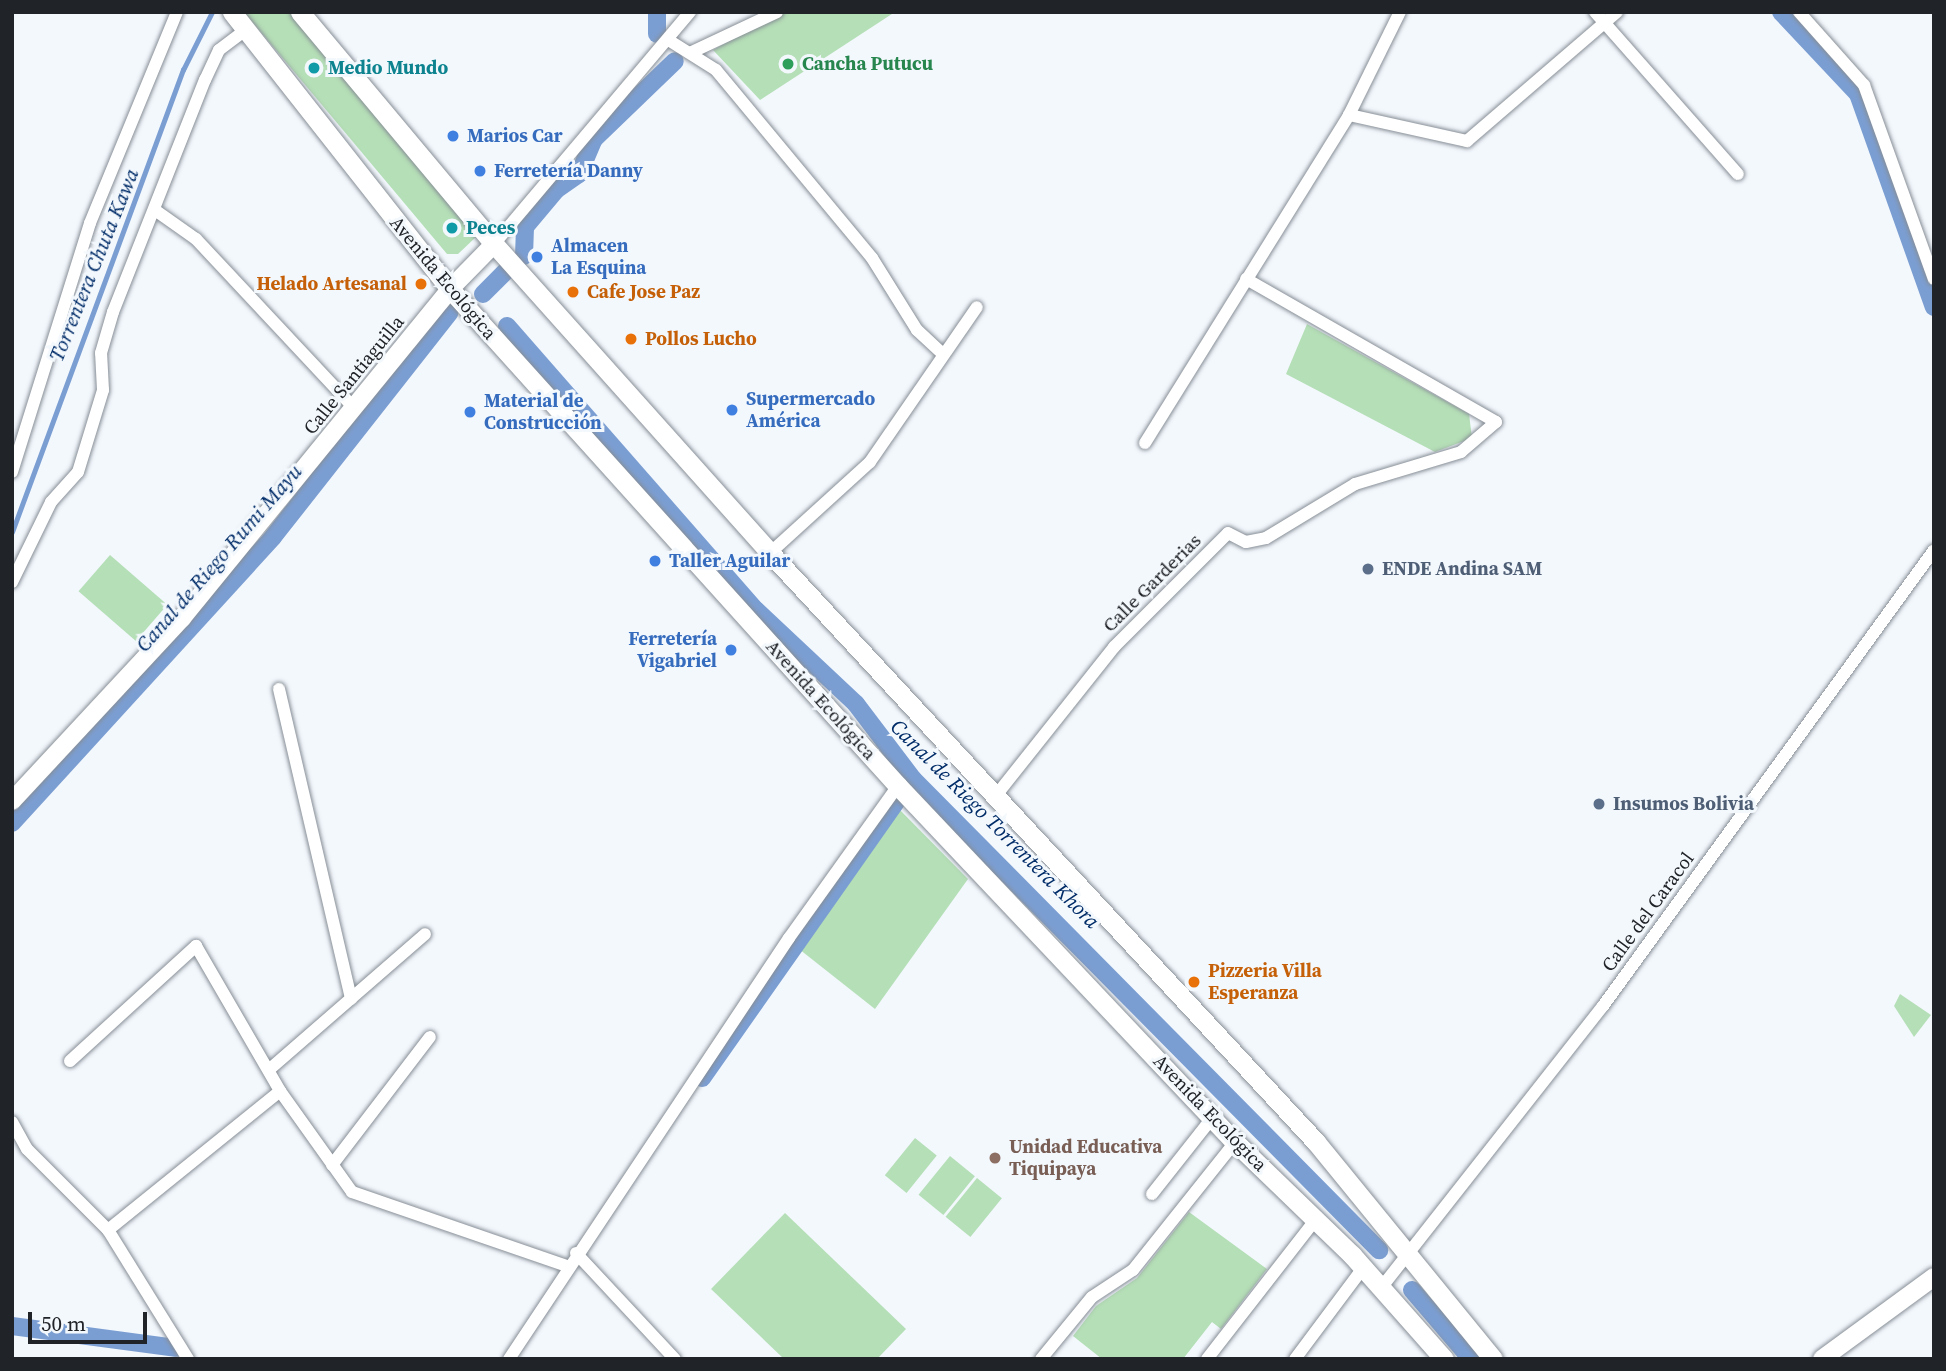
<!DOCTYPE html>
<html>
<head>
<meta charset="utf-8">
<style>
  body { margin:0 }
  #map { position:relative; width:1946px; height:1371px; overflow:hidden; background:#f3f8fd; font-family:"Source Serif 4",serif }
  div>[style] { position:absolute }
  .green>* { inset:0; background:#b5dfb7; transform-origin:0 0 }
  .stream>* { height:4.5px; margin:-2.25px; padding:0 2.25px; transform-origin:2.25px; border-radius:2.25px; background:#7b9ed2 }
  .canal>* { height:18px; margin:-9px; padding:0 9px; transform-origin:9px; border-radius:9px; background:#7b9ed2 }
  .roads { filter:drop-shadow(0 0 2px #878e96) drop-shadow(0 0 2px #878e96) }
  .street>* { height:12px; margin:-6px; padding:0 6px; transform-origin:6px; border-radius:6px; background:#fff }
  .secondary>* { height:18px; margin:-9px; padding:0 9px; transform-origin:9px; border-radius:9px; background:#fff }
  .primary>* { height:19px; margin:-9.5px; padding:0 9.5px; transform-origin:9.5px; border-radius:9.5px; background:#fff }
  .dots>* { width:19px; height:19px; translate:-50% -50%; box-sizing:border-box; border:4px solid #f3f8fd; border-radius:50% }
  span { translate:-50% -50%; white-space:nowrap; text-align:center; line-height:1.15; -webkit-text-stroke:6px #f3f8fd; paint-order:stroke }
  .leisure-label { font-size:19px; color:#27864d; font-weight:700 }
  .left { translate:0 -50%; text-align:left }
  .culture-label { font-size:19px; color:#0d838f; font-weight:700 }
  .shop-label { font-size:19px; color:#366cbe; font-weight:700 }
  .right { translate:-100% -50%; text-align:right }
  .street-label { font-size:19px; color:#202327 }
  .food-label { font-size:19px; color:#c56008; font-weight:700 }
  .service-label { font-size:19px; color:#4e5e75; font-weight:700 }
  .education-label { font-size:19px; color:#785e54; font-weight:700 }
  .water-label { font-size:21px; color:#002c68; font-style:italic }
  .frame { position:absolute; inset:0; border:14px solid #202327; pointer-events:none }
  .scale { position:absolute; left:28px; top:1312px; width:119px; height:32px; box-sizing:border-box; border:4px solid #202327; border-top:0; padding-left:9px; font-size:21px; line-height:24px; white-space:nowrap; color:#202327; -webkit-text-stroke:5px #f3f8fd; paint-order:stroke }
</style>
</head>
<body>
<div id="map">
  <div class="green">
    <div style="clip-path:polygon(244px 12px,292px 12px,476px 237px,458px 254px,447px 254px)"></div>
    <div style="clip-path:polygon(783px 12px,895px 12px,760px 100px,713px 50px)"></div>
    <div style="clip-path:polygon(1307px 324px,1469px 414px,1472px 438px,1435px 452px,1286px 374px)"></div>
    <div style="left:110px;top:555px;width:76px;height:48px;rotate:41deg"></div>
    <div style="clip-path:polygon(897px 807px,968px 879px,875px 1009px,799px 949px)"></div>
    <div style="clip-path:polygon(1900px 994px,1931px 1015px,1914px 1037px,1894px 1006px)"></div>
    <div style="left:915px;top:1138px;width:28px;height:48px;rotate:39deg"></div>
    <div style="left:950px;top:1156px;width:32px;height:50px;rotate:39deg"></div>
    <div style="left:977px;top:1178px;width:32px;height:50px;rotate:39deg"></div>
    <div style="clip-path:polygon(1189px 1212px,1267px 1269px,1221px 1329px,1212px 1322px,1183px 1359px,1102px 1359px,1073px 1336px,1096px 1306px,1137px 1278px)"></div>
    <div style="clip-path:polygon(785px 1213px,906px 1329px,877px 1359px,784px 1359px,711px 1289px)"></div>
  </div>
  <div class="stream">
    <div style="left:12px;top:532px;width:493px;rotate:-69.7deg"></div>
    <div style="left:183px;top:70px;width:65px;rotate:-63.4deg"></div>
  </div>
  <div class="canal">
    <div style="left:1781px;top:12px;width:112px;rotate:46.8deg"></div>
    <div style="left:1858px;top:94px;width:226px;rotate:70.4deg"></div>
    <div style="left:657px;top:34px;width:22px;rotate:-90deg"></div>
    <div style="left:524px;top:256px;width:29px;rotate:-88deg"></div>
    <div style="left:525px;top:227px;width:48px;rotate:-50deg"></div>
    <div style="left:556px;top:190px;width:28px;rotate:-35deg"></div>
    <div style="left:579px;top:174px;width:38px;rotate:-67deg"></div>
    <div style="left:594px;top:139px;width:112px;rotate:-43.9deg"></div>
    <div style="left:483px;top:294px;width:34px;rotate:-45deg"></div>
    <div style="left:507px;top:326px;width:378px;rotate:48.8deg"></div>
    <div style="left:756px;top:610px;width:137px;rotate:43.2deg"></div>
    <div style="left:856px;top:704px;width:94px;rotate:52.8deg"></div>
    <div style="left:913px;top:779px;width:663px;rotate:45.31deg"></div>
    <div style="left:12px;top:823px;width:387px;rotate:-47.6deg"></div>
    <div style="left:273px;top:537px;width:285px;rotate:-51.8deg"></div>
    <div style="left:702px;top:1078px;width:337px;rotate:-54.9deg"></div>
    <div style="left:1412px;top:1290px;width:91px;rotate:49.5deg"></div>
    <div style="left:12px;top:1326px;width:165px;rotate:7.6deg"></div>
  </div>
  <div class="roads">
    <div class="street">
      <div style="left:1595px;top:12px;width:216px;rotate:48.6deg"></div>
      <div style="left:1799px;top:12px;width:98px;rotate:48.3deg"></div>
      <div style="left:1864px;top:85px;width:206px;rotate:70.2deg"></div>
      <div style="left:670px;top:41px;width:54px;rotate:32.2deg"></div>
      <div style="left:716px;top:70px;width:244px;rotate:50.3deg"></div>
      <div style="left:872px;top:258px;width:85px;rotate:58deg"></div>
      <div style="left:917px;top:330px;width:34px;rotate:43deg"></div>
      <div style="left:692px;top:52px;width:94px;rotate:-25.2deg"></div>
      <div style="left:1349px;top:115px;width:121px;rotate:12.4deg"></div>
      <div style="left:1467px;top:141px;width:198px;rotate:-40.7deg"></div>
      <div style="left:155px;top:210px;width:50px;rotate:35.3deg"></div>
      <div style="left:196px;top:239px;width:231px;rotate:46.9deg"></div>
      <div style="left:494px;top:244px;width:304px;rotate:-49.8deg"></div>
      <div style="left:1145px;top:443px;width:386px;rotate:-58.1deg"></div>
      <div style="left:1349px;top:115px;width:115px;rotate:-63.7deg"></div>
      <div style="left:12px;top:472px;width:261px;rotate:-72.6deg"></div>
      <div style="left:90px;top:223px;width:228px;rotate:-67.6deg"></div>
      <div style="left:770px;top:553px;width:135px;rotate:-42.3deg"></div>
      <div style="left:870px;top:462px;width:188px;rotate:-55.4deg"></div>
      <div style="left:12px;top:582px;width:89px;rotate:-64deg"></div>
      <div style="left:51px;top:502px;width:40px;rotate:-48deg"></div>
      <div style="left:78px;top:472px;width:86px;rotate:-73deg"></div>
      <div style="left:103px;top:390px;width:37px;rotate:-93deg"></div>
      <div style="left:101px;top:353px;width:43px;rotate:-73.7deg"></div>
      <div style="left:113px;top:312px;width:250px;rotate:-68.4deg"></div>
      <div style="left:205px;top:80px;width:33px;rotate:-65deg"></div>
      <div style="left:219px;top:50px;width:34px;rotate:-37deg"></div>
      <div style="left:279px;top:689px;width:318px;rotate:76.9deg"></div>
      <div style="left:994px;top:798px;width:193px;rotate:-51.5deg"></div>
      <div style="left:1114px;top:647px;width:161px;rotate:-45deg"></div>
      <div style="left:1228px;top:533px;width:20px;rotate:27deg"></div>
      <div style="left:1246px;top:542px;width:20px;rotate:-11deg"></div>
      <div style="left:1266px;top:538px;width:104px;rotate:-31.2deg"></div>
      <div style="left:1355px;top:484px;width:111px;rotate:-16.8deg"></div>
      <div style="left:1461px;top:452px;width:46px;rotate:-40.6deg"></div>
      <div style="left:1496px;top:422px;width:288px;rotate:-150.2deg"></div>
      <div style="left:70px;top:1061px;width:171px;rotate:-42.4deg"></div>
      <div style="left:196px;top:946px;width:168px;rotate:59.9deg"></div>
      <div style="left:280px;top:1091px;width:124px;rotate:54.5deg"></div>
      <div style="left:352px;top:1192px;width:227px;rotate:19deg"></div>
      <div style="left:271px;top:1068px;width:204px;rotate:-41deg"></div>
      <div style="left:12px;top:1122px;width:31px;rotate:61deg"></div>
      <div style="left:27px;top:1149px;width:115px;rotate:45deg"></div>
      <div style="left:108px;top:1230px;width:152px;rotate:58.2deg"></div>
      <div style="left:332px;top:1165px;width:161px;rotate:-52.6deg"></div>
      <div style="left:1152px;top:1194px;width:97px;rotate:-51.7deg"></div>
      <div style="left:108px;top:1230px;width:221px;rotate:-38.9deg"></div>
      <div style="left:576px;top:1253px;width:145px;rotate:47deg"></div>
      <div style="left:1381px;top:1288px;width:359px;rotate:-51.8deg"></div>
      <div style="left:1603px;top:1006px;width:563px;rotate:-54.02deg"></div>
      <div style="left:509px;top:1359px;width:506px;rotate:-56.37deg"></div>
      <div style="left:789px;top:938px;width:187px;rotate:-54.4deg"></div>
      <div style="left:1041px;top:1359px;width:80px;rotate:-50.6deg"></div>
      <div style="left:1092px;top:1297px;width:49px;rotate:-33.4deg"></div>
      <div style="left:1133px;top:1270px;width:164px;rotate:-51.4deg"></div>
      <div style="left:1207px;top:1359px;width:177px;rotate:-52.1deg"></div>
      <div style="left:1295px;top:1359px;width:114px;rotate:-53.2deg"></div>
    </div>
    <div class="secondary">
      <div style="left:12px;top:801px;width:250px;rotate:-47.1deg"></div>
      <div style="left:182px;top:618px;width:424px;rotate:-50.8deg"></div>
      <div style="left:450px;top:289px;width:63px;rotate:-45.6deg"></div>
      <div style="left:1822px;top:1359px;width:139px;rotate:-36.2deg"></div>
    </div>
    <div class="primary">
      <div style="left:232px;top:12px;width:352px;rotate:51.8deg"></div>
      <div style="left:450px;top:289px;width:669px;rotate:47.97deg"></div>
      <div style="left:898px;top:786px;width:490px;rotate:46.6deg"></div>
      <div style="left:1235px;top:1142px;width:163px;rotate:44deg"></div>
      <div style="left:1352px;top:1255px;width:139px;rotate:48.5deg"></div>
      <div style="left:300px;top:12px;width:302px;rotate:50.1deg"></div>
      <div style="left:494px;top:244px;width:414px;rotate:48.2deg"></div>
      <div style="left:770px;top:553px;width:803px;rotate:47.17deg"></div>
      <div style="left:1316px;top:1142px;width:280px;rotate:50.8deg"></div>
    </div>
  </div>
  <div class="dots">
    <div style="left:788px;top:64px;background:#2e9e5b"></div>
    <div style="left:314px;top:68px;background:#0f9aa8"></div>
    <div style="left:453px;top:136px;background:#3f7fe0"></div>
    <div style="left:480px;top:171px;background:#3f7fe0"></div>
    <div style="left:452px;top:228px;background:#0f9aa8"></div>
    <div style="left:537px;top:257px;background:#3f7fe0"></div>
    <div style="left:421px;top:284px;background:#e8710a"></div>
    <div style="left:573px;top:292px;background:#e8710a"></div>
    <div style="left:631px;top:339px;background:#e8710a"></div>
    <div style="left:732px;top:410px;background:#3f7fe0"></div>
    <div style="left:470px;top:412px;background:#3f7fe0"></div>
    <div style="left:655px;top:561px;background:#3f7fe0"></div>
    <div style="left:1368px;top:569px;background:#5c6f8a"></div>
    <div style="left:731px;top:650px;background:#3f7fe0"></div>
    <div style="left:1599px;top:804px;background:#5c6f8a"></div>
    <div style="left:1194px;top:982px;background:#e8710a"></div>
    <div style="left:995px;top:1158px;background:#8d6e63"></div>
  </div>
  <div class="leisure-label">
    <span class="left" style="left:802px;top:64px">Cancha Putucu</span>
  </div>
  <div class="culture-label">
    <span class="left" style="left:328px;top:68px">Medio Mundo</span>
    <span class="left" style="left:466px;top:228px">Peces</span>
  </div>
  <div class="shop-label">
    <span class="left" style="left:467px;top:136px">Marios Car</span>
    <span class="left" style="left:494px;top:171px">Ferretería Danny</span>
    <span class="left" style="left:551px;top:257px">Almacen<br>La Esquina</span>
    <span class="left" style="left:746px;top:410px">Supermercado<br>América</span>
    <span class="left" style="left:484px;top:412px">Material de<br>Construcción</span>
    <span class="left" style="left:669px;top:561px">Taller Aguilar</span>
    <span class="right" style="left:717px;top:650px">Ferretería<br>Vigabriel</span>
  </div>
  <div class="street-label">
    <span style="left:443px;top:278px;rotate:50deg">Avenida Ecológica</span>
    <span style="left:354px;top:375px;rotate:-51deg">Calle Santiaguilla</span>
    <span style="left:1152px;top:583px;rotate:-45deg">Calle Garderias</span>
    <span style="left:821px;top:700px;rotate:48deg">Avenida Ecológica</span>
    <span style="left:1648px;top:912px;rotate:-54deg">Calle del Caracol</span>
    <span style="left:1210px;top:1113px;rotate:46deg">Avenida Ecológica</span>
  </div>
  <div class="food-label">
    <span class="right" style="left:407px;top:284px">Helado Artesanal</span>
    <span class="left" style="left:587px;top:292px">Cafe Jose Paz</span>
    <span class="left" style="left:645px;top:339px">Pollos Lucho</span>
    <span class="left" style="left:1208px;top:982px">Pizzeria Villa<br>Esperanza</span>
  </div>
  <div class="service-label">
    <span class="left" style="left:1382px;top:569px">ENDE Andina SAM</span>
    <span class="left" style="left:1613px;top:804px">Insumos Bolivia</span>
  </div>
  <div class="education-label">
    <span class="left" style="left:1009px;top:1158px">Unidad Educativa<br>Tiquipaya</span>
  </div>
  <div class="water-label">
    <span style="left:94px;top:265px;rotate:-68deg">Torrentera Chuta Kawa</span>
    <span style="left:219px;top:558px;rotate:-49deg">Canal de Riego Rumi Mayu</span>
    <span style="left:995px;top:824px;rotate:45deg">Canal de Riego Torrentera Khora</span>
  </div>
  <div class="frame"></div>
  <div class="scale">50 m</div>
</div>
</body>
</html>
